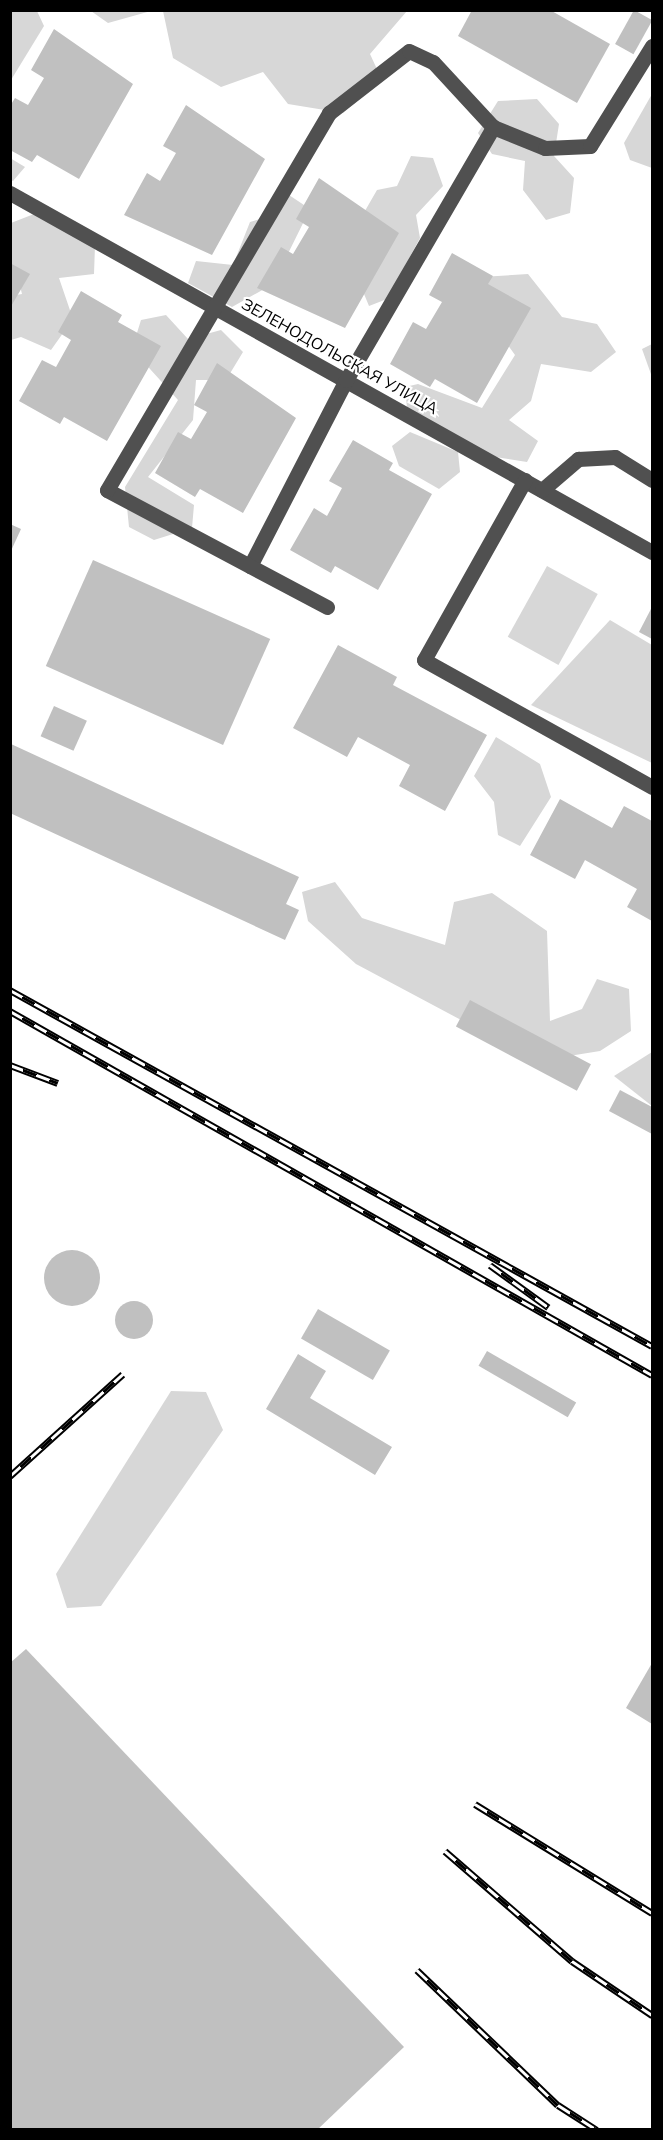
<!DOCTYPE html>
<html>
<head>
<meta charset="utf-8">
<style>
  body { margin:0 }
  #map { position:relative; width:663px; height:2140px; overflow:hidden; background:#fff; font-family:Mulish,sans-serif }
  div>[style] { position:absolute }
  .green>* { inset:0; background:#d7d7d7; transform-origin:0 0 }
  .building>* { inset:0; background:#c0c0c0; transform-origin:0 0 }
  .round { border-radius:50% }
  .minor>* { height:15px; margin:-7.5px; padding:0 7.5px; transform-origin:7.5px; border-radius:7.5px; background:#505050 }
  .rail>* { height:7px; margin-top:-3.5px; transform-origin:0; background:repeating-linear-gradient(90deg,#fff 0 14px,#000 0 28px); box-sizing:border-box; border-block:2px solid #000 }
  span { translate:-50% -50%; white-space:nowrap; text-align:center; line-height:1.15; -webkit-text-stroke:4.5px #fff; paint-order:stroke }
  .street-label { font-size:16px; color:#000 }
  .frame { position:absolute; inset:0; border:12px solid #000; pointer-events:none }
</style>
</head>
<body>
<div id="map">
  <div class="green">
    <div style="clip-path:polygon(11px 10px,37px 11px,44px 26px,11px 80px)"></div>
    <div style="clip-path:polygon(91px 11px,151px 11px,108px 23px)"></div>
    <div style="clip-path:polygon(163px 11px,407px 11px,370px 54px,382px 80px,343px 113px,288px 104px,263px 72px,221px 87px,173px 58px)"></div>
    <div style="clip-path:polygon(652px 94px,652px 168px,630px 160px,624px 143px)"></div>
    <div style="clip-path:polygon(537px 99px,559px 124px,554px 156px,574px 178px,570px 213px,546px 220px,523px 190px,525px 161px,492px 154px,478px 133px,498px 101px)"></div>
    <div style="clip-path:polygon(411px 156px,433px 158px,443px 186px,416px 215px,420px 238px,387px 299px,369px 306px,357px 277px,358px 223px,377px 190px,397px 186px)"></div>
    <div style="clip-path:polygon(10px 158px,25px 167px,13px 181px,11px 180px)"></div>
    <div style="clip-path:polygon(289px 195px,310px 209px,273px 284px,232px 307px,188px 283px,196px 261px,233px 265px,250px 222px,274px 215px)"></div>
    <div style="clip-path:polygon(34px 214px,95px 246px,94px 274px,59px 278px,73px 319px,51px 350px,21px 337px,11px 340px,10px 296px,22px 294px,17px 274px,11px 271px,11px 223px)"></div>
    <div style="clip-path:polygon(528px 274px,562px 317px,597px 324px,616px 352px,591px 372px,541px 364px,531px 401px,509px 420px,538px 441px,527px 462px,495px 457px,407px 408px,405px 387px,418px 384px,482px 408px,515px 355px,477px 302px,481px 277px)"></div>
    <div style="clip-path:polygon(166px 315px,188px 339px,221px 330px,243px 352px,226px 380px,196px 380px,193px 420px,148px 477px,194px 505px,192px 528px,154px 540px,129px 527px,125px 487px,178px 400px,132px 349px,141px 320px)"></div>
    <div style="clip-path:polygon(652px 344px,652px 377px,642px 349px)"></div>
    <div style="clip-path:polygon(410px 432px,458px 452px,460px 472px,439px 489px,399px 466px,392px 446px)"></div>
    <div style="left:547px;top:566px;width:58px;height:81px;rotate:29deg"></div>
    <div style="clip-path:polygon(610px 620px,652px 645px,652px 763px,531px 705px)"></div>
    <div style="clip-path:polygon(496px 737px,540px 764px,551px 797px,520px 846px,498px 835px,494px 802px,474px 776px)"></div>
    <div style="clip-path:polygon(335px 882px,362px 918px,445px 945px,454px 902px,492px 893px,547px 931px,550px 1021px,582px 1009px,597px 979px,629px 989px,631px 1031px,600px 1051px,538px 1061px,356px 964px,308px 921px,302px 892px)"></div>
    <div style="clip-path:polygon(652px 1052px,652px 1106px,614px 1076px)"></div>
    <div style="clip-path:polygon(171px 1391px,206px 1392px,223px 1430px,101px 1606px,67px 1608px,56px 1574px)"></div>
  </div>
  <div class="building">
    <div style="clip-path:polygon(472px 10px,550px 10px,610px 44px,577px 103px,458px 36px)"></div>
    <div style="left:634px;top:10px;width:21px;height:39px;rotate:29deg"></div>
    <div style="clip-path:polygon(54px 29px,133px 84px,79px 179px,37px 155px,32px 162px,10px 150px,10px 106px,15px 98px,28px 105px,44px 78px,31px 70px)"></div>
    <div style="clip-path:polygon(186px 105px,265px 159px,212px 255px,124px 215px,147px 173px,160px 181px,176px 153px,163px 146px)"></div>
    <div style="clip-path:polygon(319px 178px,399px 233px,345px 328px,257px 288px,281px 247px,293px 254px,309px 227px,296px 219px)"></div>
    <div style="clip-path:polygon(452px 253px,493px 276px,488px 284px,531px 308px,477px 403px,435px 379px,430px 387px,390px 364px,413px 322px,426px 329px,442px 302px,429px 295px)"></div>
    <div style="clip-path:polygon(10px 263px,30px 274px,10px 308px)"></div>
    <div style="clip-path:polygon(81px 291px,122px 315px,118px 322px,161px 346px,107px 441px,64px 417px,60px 424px,19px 401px,42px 360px,56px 367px,71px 340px,58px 332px)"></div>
    <div style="clip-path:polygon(217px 363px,296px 418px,243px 513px,200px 489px,195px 497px,155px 473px,178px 432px,191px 439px,207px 412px,194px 405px)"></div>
    <div style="clip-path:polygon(353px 440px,393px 463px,389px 470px,432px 494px,378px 590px,335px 566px,331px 573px,290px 550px,314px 508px,327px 516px,342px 488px,329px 481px)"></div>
    <div style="clip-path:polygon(10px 524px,21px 529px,10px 553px)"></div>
    <div style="left:93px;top:560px;width:194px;height:116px;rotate:24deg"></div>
    <div style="clip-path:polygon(652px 607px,652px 639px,639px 632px)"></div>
    <div style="clip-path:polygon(338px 645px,397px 677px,393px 685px,487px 735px,445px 811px,399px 786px,410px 765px,358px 737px,347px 757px,293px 728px)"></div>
    <div style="left:54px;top:706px;width:36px;height:33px;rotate:24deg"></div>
    <div style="clip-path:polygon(11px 744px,299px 877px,286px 904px,299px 910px,285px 940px,10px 813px)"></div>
    <div style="clip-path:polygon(560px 799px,612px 828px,624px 806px,652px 821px,652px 921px,627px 907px,637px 889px,585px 860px,575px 879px,530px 855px)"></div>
    <div style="left:470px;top:1000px;width:137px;height:30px;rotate:28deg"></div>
    <div style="clip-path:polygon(620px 1090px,652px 1107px,652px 1134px,609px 1111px)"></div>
    <div class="round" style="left:44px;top:1250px;width:56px;height:56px"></div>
    <div class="round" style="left:115px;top:1301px;width:38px;height:38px"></div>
    <div style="left:318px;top:1309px;width:83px;height:34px;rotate:30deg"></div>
    <div style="left:487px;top:1351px;width:103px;height:17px;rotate:30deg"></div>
    <div style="clip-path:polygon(298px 1354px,326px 1371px,310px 1398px,392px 1447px,375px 1475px,266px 1409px)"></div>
    <div style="clip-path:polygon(26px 1649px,404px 2047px,317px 2130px,10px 2130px,10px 1663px)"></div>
    <div style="clip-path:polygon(652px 1663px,652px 1724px,626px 1708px)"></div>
  </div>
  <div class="minor">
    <div style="left:10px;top:193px;width:736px;rotate:29.21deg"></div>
    <div style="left:525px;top:480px;width:206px;rotate:119.3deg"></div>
    <div style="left:424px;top:660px;width:261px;rotate:29.1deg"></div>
    <div style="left:542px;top:490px;width:48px;rotate:-40.7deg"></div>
    <div style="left:578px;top:459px;width:37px;rotate:-3deg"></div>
    <div style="left:615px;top:457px;width:44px;rotate:31.9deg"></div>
    <div style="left:250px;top:566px;width:209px;rotate:-62.7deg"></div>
    <div style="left:346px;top:380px;width:293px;rotate:-59.8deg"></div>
    <div style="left:327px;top:607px;width:249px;rotate:-152deg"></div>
    <div style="left:107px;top:490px;width:438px;rotate:-59.5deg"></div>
    <div style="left:329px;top:113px;width:101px;rotate:-37.8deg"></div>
    <div style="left:409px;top:51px;width:26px;rotate:25deg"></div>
    <div style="left:433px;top:62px;width:88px;rotate:47.3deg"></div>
    <div style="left:493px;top:127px;width:56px;rotate:22deg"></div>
    <div style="left:545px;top:148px;width:45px;rotate:-2.5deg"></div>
    <div style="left:590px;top:146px;width:118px;rotate:-58.2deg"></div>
  </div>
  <div class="rail">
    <div style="left:10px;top:990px;width:734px;rotate:29.01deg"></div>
    <div style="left:10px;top:1011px;width:738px;rotate:29.55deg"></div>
    <div style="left:10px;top:1065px;width:51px;rotate:20.6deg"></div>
    <div style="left:490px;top:1265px;width:72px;rotate:35.9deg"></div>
    <div style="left:10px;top:1476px;width:152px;rotate:-42.1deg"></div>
    <div style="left:475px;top:1804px;width:208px;rotate:31.6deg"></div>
    <div style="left:445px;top:1851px;width:168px;rotate:40.9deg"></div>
    <div style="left:572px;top:1961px;width:97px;rotate:34deg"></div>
    <div style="left:417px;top:1970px;width:195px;rotate:43.8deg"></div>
    <div style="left:558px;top:2105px;width:46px;rotate:32.7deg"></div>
  </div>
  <div class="street-label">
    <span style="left:340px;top:356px;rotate:29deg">ЗЕЛЕНОДОЛЬСКАЯ УЛИЦА</span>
  </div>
  <div class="frame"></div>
</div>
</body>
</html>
